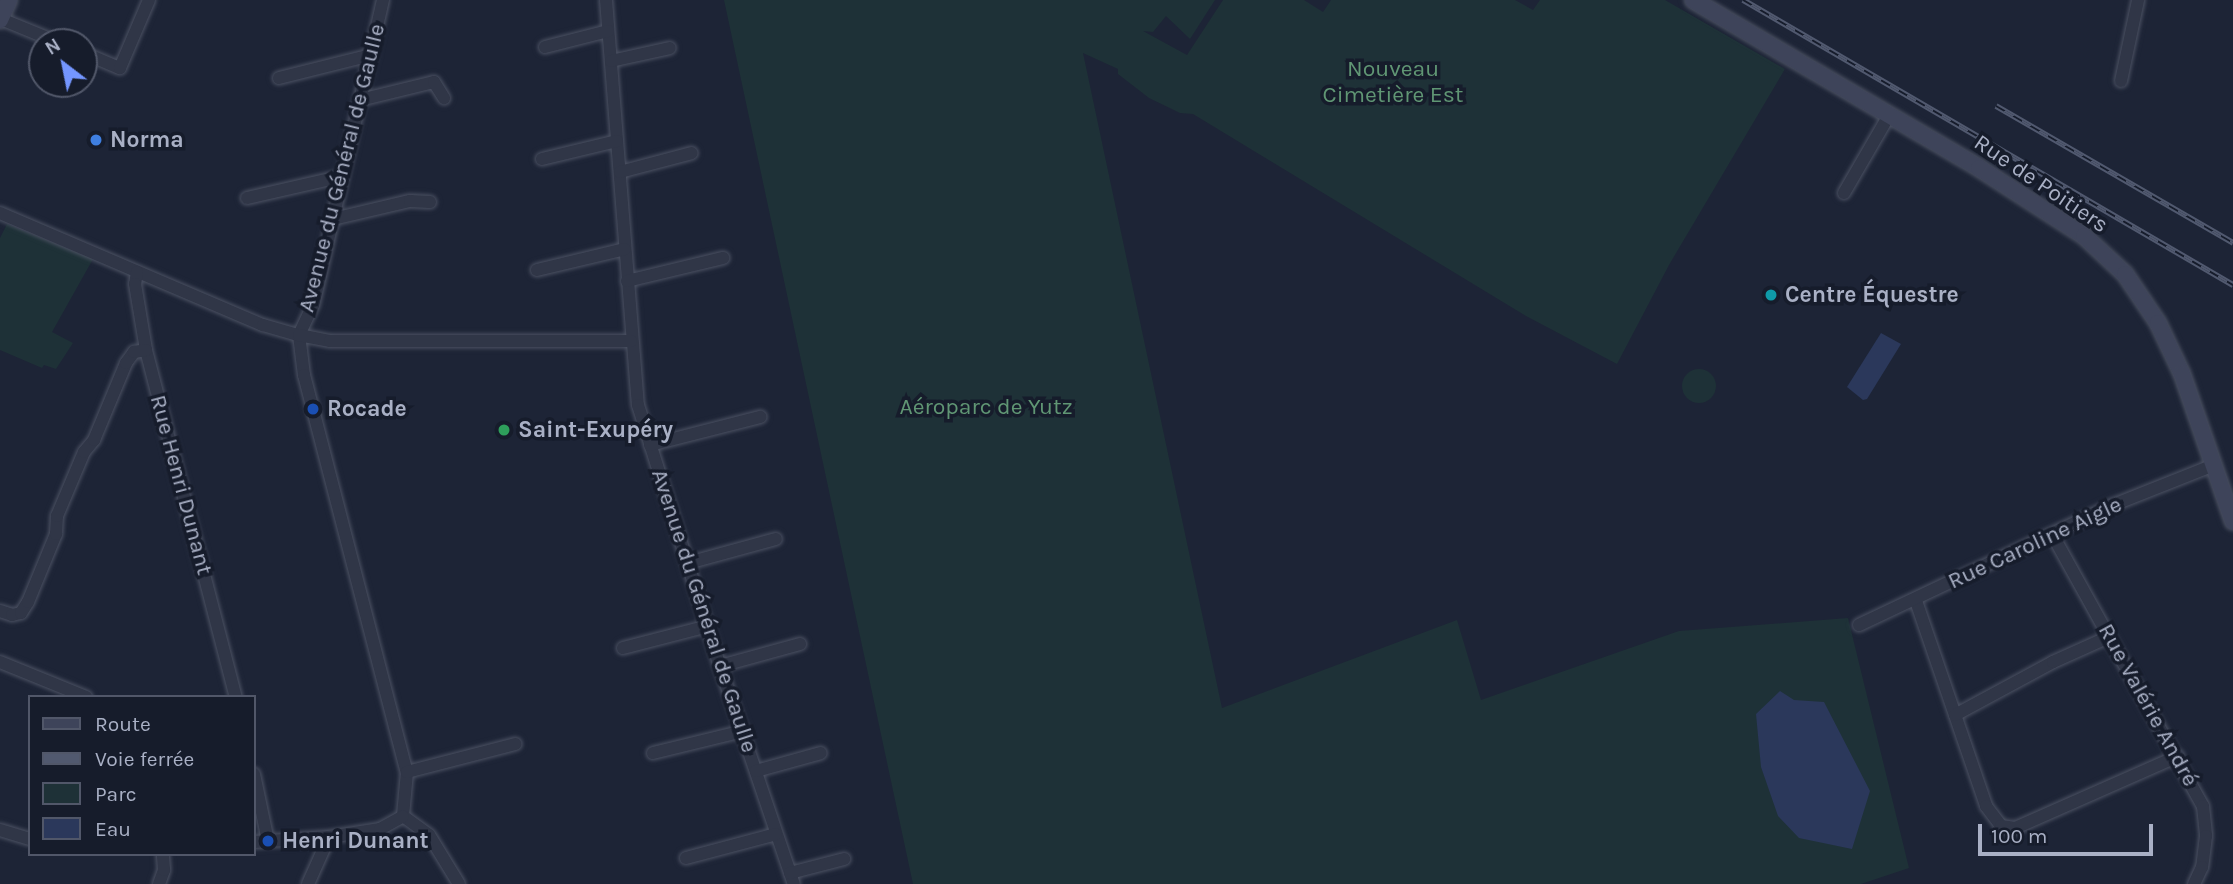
<!DOCTYPE html>
<html>
<head>
<meta charset="utf-8">
<style>
  body { margin:0 }
  #map { position:relative; width:2233px; height:884px; overflow:hidden; background:#1d2436; font-family:Karla,sans-serif }
  div>[style] { position:absolute }
  .green>* { inset:0; background:#1e3137 }
  .round { border-radius:50% }
  .water>* { inset:0; background:#2b385b }
  .roads { filter:drop-shadow(0 0 2px #4b5162) drop-shadow(0 0 2px #4b5162) }
  .street>* { height:12px; margin:-6px; padding:0 6px; transform-origin:6px; border-radius:6px; background:#303647 }
  .secondary>* { height:16px; margin:-8px; padding:0 8px; transform-origin:8px; border-radius:8px; background:#3e445a }
  .rail>* { height:6px; margin-top:-3px; transform-origin:0; background:repeating-linear-gradient(90deg,#161c2b 0 10px,#51596f 0 20px); box-sizing:border-box; border-block:2px solid #51596f }
  .dots>* { width:19px; height:19px; translate:-50% -50%; box-sizing:border-box; border:4px solid #161c2b; border-radius:50% }
  span { translate:-50% -50%; white-space:nowrap; text-align:center; line-height:1.15; -webkit-text-stroke:7px #161c2b; paint-order:stroke }
  .park-label { font-size:23px; color:#609674 }
  .poi-label { font-size:23px; color:#a9b0c5; font-weight:700 }
  .left { translate:0 -50%; text-align:left }
  .street-label { font-size:23px; color:#a9b0c5 }
  .legend { position:absolute; left:28px; top:695px; width:228px; height:161px; box-sizing:border-box; background:#161c2b; border:2px solid #515769; margin:0; padding:9px 12px; list-style:none; font-size:21px; color:#a9b0c5 }
  .legend li { display:flex; align-items:center; gap:14px; height:35px }
  .legend b { width:35px; border:2px solid #515769 }
  .north { position:absolute; left:28px; top:28px; width:70px; height:70px; box-sizing:border-box; background:#161c2b; border:2px solid #515769; border-radius:50%; rotate:328deg; font-size:19px; font-weight:700; line-height:28px; text-align:center; color:#a9b0c5 }
  .north::after { content:''; display:block; margin:auto; width:24px; height:32px; background:#7496ff; clip-path:polygon(50% 0,100% 100%,50% 72%,0 100%) }
  .scale { position:absolute; left:1978px; top:824px; width:175px; height:32px; box-sizing:border-box; border:4px solid #a9b0c5; border-top:0; padding-left:9px; font-size:21px; line-height:24px; white-space:nowrap; color:#a9b0c5; -webkit-text-stroke:5px #161c2b; paint-order:stroke }
</style>
</head>
<body>
<div id="map">
  <div class="green">
    <div style="clip-path:polygon(724px 0,1215px 0,1190px 39px,1166px 16px,1153px 32px,1143px 31px,1187px 55px,1223px 0,1304px 0,1323px 12px,1331px 0,1515px 0,1533px 10px,1540px 0,1665px 0,1785px 69px,1669px 265px,1617px 364px,1526px 316px,1193px 114px,1180px 113px,1149px 98px,1118px 74px,1118px 69px,1083px 53px,1222px 708px,1457px 620px,1481px 700px,1679px 631px,1848px 618px,1909px 868px,1861px 884px,913px 884px)"></div>
    <div style="clip-path:polygon(7px 224px,93px 259px,52px 332px,73px 343px,56px 369px,44px 365px,42px 368px,0 350px,0 238px)"></div>
    <div class="round" style="left:1682px;top:369px;width:34px;height:34px"></div>
  </div>
  <div class="water">
    <div style="clip-path:polygon(1881px 333px,1901px 344px,1867px 399px,1863px 400px,1847px 387px)"></div>
    <div style="clip-path:polygon(1780px 691px,1794px 700px,1824px 702px,1870px 791px,1852px 849px,1799px 838px,1778px 816px,1761px 767px,1756px 714px)"></div>
  </div>
  <div class="roads">
    <div class="street">
      <div style="left:383px;top:0;width:313px;rotate:102.9deg"></div>
      <div style="left:313px;top:305px;width:33px;rotate:115deg"></div>
      <div style="left:299px;top:335px;width:40px;rotate:82.9deg"></div>
      <div style="left:304px;top:375px;width:410px;rotate:75.5deg"></div>
      <div style="left:407px;top:772px;width:44px;rotate:95.2deg"></div>
      <div style="left:606px;top:0;width:406px;rotate:85.5deg"></div>
      <div style="left:638px;top:405px;width:274px;rotate:72.6deg"></div>
      <div style="left:720px;top:666px;width:230px;rotate:71.3deg"></div>
      <div style="left:1px;top:19px;width:61px;rotate:22.3deg"></div>
      <div style="left:545px;top:47px;width:65px;rotate:-14.3deg"></div>
      <div style="left:84px;top:53px;width:39px;rotate:23deg"></div>
      <div style="left:120px;top:68px;width:74px;rotate:-66.9deg"></div>
      <div style="left:611px;top:61px;width:60px;rotate:-12.4deg"></div>
      <div style="left:279px;top:78px;width:95px;rotate:-14deg"></div>
      <div style="left:2121px;top:81px;width:83px;rotate:-78.1deg"></div>
      <div style="left:360px;top:100px;width:76px;rotate:-13.7deg"></div>
      <div style="left:434px;top:82px;width:19px;rotate:58deg"></div>
      <div style="left:542px;top:159px;width:77px;rotate:-13.5deg"></div>
      <div style="left:620px;top:172px;width:74px;rotate:-14.8deg"></div>
      <div style="left:1844px;top:193px;width:88px;rotate:-59.9deg"></div>
      <div style="left:247px;top:198px;width:98px;rotate:-12.9deg"></div>
      <div style="left:0;top:213px;width:286px;rotate:23.1deg"></div>
      <div style="left:263px;top:325px;width:37px;rotate:16deg"></div>
      <div style="left:299px;top:335px;width:32px;rotate:11deg"></div>
      <div style="left:330px;top:341px;width:301px"></div>
      <div style="left:333px;top:219px;width:79px;rotate:-13.2deg"></div>
      <div style="left:410px;top:201px;width:20px;rotate:3deg"></div>
      <div style="left:537px;top:270px;width:90px;rotate:-13.4deg"></div>
      <div style="left:137px;top:272px;width:12px;rotate:99deg"></div>
      <div style="left:135px;top:284px;width:67px;rotate:80.5deg"></div>
      <div style="left:146px;top:350px;width:358px;rotate:75.5deg"></div>
      <div style="left:627px;top:281px;width:99px;rotate:-13.5deg"></div>
      <div style="left:650px;top:445px;width:114px;rotate:-14.3deg"></div>
      <div style="left:2052px;top:534px;width:311px;rotate:61deg"></div>
      <div style="left:2203px;top:806px;width:30px;rotate:84deg"></div>
      <div style="left:2206px;top:836px;width:31px;rotate:97deg"></div>
      <div style="left:2202px;top:867px;width:19px;rotate:115deg"></div>
      <div style="left:688px;top:563px;width:91px;rotate:-15.3deg"></div>
      <div style="left:1916px;top:601px;width:217px;rotate:71.1deg"></div>
      <div style="left:1986px;top:806px;width:25px;rotate:53deg"></div>
      <div style="left:2001px;top:826px;width:14px;rotate:8deg"></div>
      <div style="left:2015px;top:828px;width:178px;rotate:-23.8deg"></div>
      <div style="left:0;top:611px;width:13px;rotate:18deg"></div>
      <div style="left:12px;top:615px;width:9px;rotate:-13deg"></div>
      <div style="left:21px;top:613px;width:13px;rotate:-58deg"></div>
      <div style="left:28px;top:602px;width:74px;rotate:-67.6deg"></div>
      <div style="left:56px;top:534px;width:18px;rotate:-87deg"></div>
      <div style="left:57px;top:516px;width:69px;rotate:-67.1deg"></div>
      <div style="left:84px;top:452px;width:16px;rotate:-50deg"></div>
      <div style="left:94px;top:440px;width:83px;rotate:-67.4deg"></div>
      <div style="left:126px;top:363px;width:14px;rotate:-54deg"></div>
      <div style="left:134px;top:352px;width:12px;rotate:-9deg"></div>
      <div style="left:1859px;top:625px;width:281px;rotate:-25.3deg"></div>
      <div style="left:2113px;top:505px;width:109px;rotate:-21.6deg"></div>
      <div style="left:623px;top:648px;width:88px;rotate:-14.5deg"></div>
      <div style="left:0;top:662px;width:93px;rotate:22.1deg"></div>
      <div style="left:720px;top:666px;width:83px;rotate:-15.4deg"></div>
      <div style="left:1955px;top:715px;width:111px;rotate:-28.4deg"></div>
      <div style="left:2053px;top:662px;width:61px;rotate:-24.1deg"></div>
      <div style="left:653px;top:753px;width:93px;rotate:-13.7deg"></div>
      <div style="left:756px;top:771px;width:67px;rotate:-15.5deg"></div>
      <div style="left:407px;top:772px;width:112px;rotate:-14.5deg"></div>
      <div style="left:254px;top:774px;width:68px;rotate:78.2deg"></div>
      <div style="left:403px;top:816px;width:32px;rotate:36deg"></div>
      <div style="left:429px;top:835px;width:57px;rotate:58.5deg"></div>
      <div style="left:0;top:830px;width:31px;rotate:17deg"></div>
      <div style="left:254px;top:842px;width:75px;rotate:-3.8deg"></div>
      <div style="left:329px;top:837px;width:52px;rotate:-8.9deg"></div>
      <div style="left:380px;top:829px;width:26px;rotate:-29deg"></div>
      <div style="left:686px;top:858px;width:93px;rotate:-14.9deg"></div>
      <div style="left:790px;top:873px;width:56px;rotate:-14.5deg"></div>
      <div style="left:159px;top:884px;width:15px;rotate:-70deg"></div>
      <div style="left:164px;top:870px;width:16px;rotate:-94deg"></div>
      <div style="left:308px;top:884px;width:51px;rotate:-65.9deg"></div>
    </div>
    <div class="secondary">
      <div style="left:1693px;top:0;width:332px;rotate:30.4deg"></div>
      <div style="left:1979px;top:168px;width:125px;rotate:32.9deg"></div>
      <div style="left:2084px;top:236px;width:56px;rotate:42.8deg"></div>
      <div style="left:2125px;top:274px;width:59px;rotate:56deg"></div>
      <div style="left:2158px;top:323px;width:56px;rotate:64.8deg"></div>
      <div style="left:2182px;top:374px;width:156px;rotate:70.9deg"></div>
      <div style="left:0;top:20px;width:22px;rotate:-66deg"></div>
    </div>
  </div>
  <div class="rail">
    <div style="left:1743px;top:0;width:567px;rotate:30.18deg"></div>
    <div style="left:1996px;top:106px;width:274px;rotate:30deg"></div>
  </div>
  <div class="dots">
    <div style="left:96px;top:140px;background:#3f7fe0"></div>
    <div style="left:1771px;top:295px;background:#0f9aa8"></div>
    <div style="left:313px;top:409px;background:#1a4fb4"></div>
    <div style="left:504px;top:430px;background:#2e9e5b"></div>
    <div style="left:268px;top:841px;background:#1a4fb4"></div>
  </div>
  <div class="park-label">
    <span style="left:1393px;top:82px">Nouveau<br>Cimetière Est</span>
    <span style="left:986px;top:407px">Aéroparc de Yutz</span>
  </div>
  <div class="poi-label">
    <span class="left" style="left:110px;top:140px">Norma</span>
    <span class="left" style="left:1785px;top:295px">Centre Équestre</span>
    <span class="left" style="left:327px;top:409px">Rocade</span>
    <span class="left" style="left:518px;top:430px">Saint-Exupéry</span>
    <span class="left" style="left:282px;top:841px">Henri Dunant</span>
  </div>
  <div class="street-label">
    <span style="left:342px;top:168px;rotate:-76deg">Avenue du Général de Gaulle</span>
    <span style="left:2041px;top:184px;rotate:34deg">Rue de Poitiers</span>
    <span style="left:181px;top:485px;rotate:75deg">Rue Henri Dunant</span>
    <span style="left:2035px;top:543px;rotate:-25deg">Rue Caroline Aigle</span>
    <span style="left:704px;top:611px;rotate:72deg">Avenue du Général de Gaulle</span>
    <span style="left:2148px;top:705px;rotate:61deg">Rue Valérie André</span>
  </div>
  <ul class="legend">
  <li><b style="height:9px;background:#3e445a"></b>Route</li>
  <li><b style="height:9px;background:#51596f"></b>Voie ferrée</li>
  <li><b style="height:19px;background:#1e3137"></b>Parc</li>
  <li><b style="height:19px;background:#2b385b"></b>Eau</li>
  </ul>
  <div class="north">N</div>
  <div class="scale">100 m</div>
</div>
</body>
</html>
